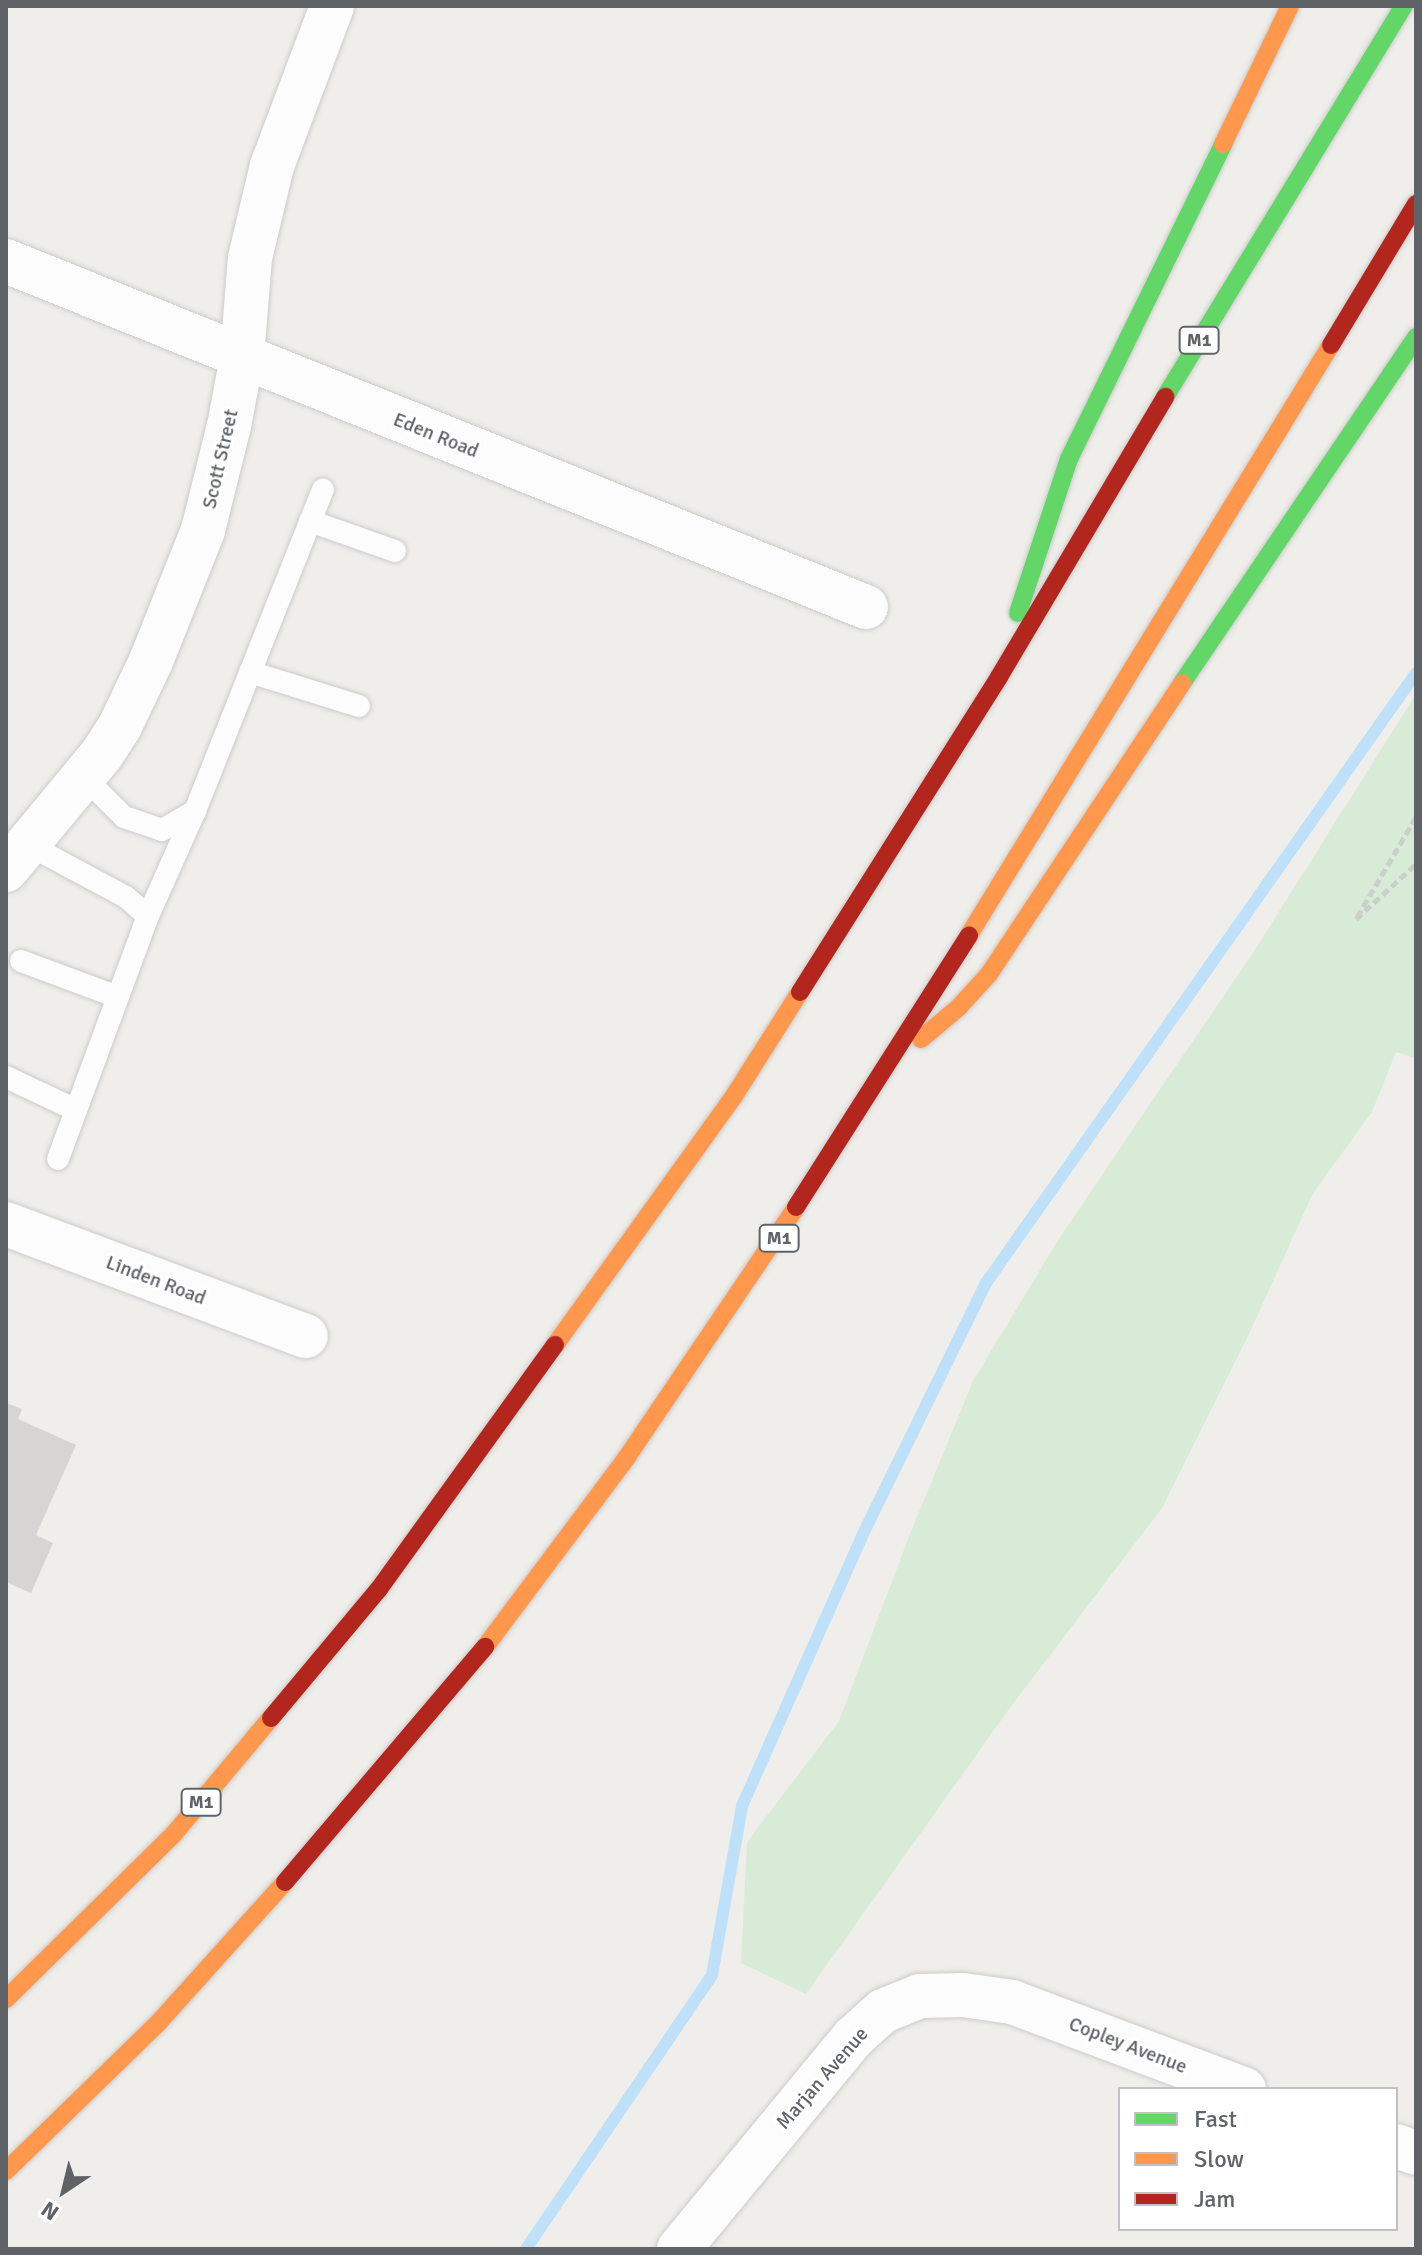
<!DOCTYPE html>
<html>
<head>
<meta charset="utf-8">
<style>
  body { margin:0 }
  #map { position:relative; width:1422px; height:2255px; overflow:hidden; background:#efeeea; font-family:Signika,sans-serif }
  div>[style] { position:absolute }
  .green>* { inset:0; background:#d8ebd6 }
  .stream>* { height:12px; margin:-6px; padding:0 6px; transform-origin:6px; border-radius:6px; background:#bfe0f9 }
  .building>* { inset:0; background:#d6d5d3 }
  .path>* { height:5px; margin-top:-2.5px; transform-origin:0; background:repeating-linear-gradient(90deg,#cacfcc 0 8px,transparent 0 12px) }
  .roads { filter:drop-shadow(0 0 2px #cbcccc) drop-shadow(0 0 2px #cbcccc) }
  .lane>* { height:22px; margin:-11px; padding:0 11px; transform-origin:11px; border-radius:11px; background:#fdfcfc }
  .street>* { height:44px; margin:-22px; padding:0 22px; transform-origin:22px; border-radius:22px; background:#fdfcfc }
  .fast>* { height:18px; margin:-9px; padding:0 9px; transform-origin:9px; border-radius:9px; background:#63d668 }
  .slow>* { height:18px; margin:-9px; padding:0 9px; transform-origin:9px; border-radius:9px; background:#ff974d }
  .jam>* { height:18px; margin:-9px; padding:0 9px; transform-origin:9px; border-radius:9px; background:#b3261e }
  span { translate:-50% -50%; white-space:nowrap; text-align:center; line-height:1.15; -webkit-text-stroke:6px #fff; paint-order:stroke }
  .shield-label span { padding:2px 6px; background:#fff; border:2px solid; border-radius:6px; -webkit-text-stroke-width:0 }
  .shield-label { font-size:18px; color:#5f6368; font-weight:700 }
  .street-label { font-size:20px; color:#5f6368 }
  .frame { position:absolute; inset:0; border:8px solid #5f6368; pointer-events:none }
  .legend { position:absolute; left:1118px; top:2087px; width:280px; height:144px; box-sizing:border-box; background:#fff; border:2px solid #bfc1c3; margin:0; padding:10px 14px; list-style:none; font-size:24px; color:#5f6368 }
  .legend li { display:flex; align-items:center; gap:16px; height:40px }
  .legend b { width:40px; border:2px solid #bfc1c3 }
  .north { position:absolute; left:24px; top:2151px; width:80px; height:80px; -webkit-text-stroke:6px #fff; paint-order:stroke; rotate:215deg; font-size:22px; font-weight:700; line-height:32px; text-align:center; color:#5f6368 }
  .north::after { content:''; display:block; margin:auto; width:28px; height:36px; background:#5f6368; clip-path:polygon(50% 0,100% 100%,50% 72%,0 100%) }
</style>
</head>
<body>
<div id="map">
  <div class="green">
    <div style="clip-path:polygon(1416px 694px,1416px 1058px,1396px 1052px,1372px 1112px,1313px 1193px,1249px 1334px,1162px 1508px,1009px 1709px,806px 1994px,741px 1963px,747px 1842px,839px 1721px,910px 1534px,973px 1381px,1060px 1237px,1258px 945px)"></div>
  </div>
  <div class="stream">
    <div style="left:526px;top:2249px;width:331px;rotate:-55.8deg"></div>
    <div style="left:712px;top:1975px;width:172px;rotate:-79.9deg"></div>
    <div style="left:742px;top:1806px;width:295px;rotate:-66deg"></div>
    <div style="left:862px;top:1536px;width:282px;rotate:-63.9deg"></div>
    <div style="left:986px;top:1283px;width:746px;rotate:-54.82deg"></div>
  </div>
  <div class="building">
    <div style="clip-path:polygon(6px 1403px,22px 1409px,18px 1419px,76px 1445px,36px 1535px,53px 1543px,31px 1593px,6px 1582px)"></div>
  </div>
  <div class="path">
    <div style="left:1416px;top:817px;width:118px;rotate:120.5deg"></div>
    <div style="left:1356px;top:919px;width:81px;rotate:-42.5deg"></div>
  </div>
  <div class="roads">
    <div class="lane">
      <div style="left:310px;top:521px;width:90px;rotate:19.4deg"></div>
      <div style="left:250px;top:672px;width:114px;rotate:17.3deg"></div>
      <div style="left:83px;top:776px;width:58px;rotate:45deg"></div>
      <div style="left:124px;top:817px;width:40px;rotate:18.9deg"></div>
      <div style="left:162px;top:830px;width:38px;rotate:-30deg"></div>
      <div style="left:27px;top:844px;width:112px;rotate:28.2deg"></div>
      <div style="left:126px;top:897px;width:29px;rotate:41deg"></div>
      <div style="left:21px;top:961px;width:103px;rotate:20.4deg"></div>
      <div style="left:6px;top:1077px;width:77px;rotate:25.2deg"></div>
      <div style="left:58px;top:1159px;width:259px;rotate:-69.7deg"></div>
      <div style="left:148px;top:916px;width:115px;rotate:-65.9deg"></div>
      <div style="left:195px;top:811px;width:346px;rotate:-68.3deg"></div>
    </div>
    <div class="street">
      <div style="left:6px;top:261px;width:927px;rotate:21.92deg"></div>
      <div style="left:6px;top:870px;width:151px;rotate:-50.4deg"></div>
      <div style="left:102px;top:754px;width:33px;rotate:-57deg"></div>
      <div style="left:120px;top:726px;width:72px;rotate:-64.5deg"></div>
      <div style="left:151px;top:661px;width:141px;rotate:-68.3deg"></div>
      <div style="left:203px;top:530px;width:107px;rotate:-76deg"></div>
      <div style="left:229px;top:426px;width:70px;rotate:-79.3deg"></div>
      <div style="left:242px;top:357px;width:99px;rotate:-85.4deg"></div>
      <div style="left:250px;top:258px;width:95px;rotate:-76.6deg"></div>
      <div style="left:272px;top:166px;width:171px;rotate:-69.4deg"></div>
      <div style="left:6px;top:1224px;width:320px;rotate:20.5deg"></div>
      <div style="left:1396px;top:2146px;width:21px;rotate:19deg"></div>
      <div style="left:679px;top:2249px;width:275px;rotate:-50.5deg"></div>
      <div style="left:854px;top:2037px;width:39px;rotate:-42deg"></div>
      <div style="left:883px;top:2011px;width:40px;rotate:-22deg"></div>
      <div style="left:920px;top:1996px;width:43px;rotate:-1.3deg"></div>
      <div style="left:963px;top:1995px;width:49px;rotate:8.1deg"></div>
      <div style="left:1012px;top:2002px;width:248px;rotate:20.6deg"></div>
    </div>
    <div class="fast">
      <div style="left:1165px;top:397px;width:458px;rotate:-58.6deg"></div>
      <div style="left:1018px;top:613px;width:162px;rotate:-71.7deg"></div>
      <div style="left:1069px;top:459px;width:351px;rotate:-63.9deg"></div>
      <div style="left:1182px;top:683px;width:418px;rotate:-55.9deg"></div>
    </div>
    <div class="slow">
      <div style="left:1223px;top:144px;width:153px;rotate:-64.1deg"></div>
      <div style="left:969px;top:935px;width:692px;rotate:-58.47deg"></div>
      <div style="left:921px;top:1039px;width:50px;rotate:-40.1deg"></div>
      <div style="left:959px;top:1007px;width:45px;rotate:-47.7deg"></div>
      <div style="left:989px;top:974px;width:349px;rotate:-56.4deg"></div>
      <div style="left:555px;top:1345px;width:307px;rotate:-54.3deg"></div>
      <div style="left:734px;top:1096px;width:123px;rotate:-57.6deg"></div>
      <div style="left:485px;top:1647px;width:237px;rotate:-53.2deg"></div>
      <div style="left:627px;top:1457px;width:302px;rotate:-55.9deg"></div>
      <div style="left:6px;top:1999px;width:234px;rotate:-44.5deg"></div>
      <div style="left:173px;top:1835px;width:153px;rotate:-50.1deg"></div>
      <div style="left:6px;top:2171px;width:214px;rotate:-44.2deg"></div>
      <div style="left:159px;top:2022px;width:188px;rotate:-48deg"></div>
    </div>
    <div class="jam">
      <div style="left:1331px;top:345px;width:165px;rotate:-58.9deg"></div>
      <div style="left:800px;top:992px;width:373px;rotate:-57.7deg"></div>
      <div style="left:999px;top:677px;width:326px;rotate:-59.3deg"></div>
      <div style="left:796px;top:1207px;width:322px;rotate:-57.5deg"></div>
      <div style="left:271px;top:1718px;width:168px;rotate:-50.1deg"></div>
      <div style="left:379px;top:1589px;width:301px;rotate:-54.2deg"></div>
      <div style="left:285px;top:1882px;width:309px;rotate:-49.6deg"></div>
    </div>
  </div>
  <div class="shield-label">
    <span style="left:1199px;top:340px">M1</span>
    <span style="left:779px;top:1238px">M1</span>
    <span style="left:201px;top:1802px">M1</span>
  </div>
  <div class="street-label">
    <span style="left:436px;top:435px;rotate:22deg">Eden Road</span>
    <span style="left:220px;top:459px;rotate:-77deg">Scott Street</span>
    <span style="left:156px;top:1280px;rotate:21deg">Linden Road</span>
    <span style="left:1128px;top:2045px;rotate:21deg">Copley Avenue</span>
    <span style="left:822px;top:2078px;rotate:-49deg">Marjan Avenue</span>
  </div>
  <div class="frame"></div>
  <ul class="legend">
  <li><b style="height:10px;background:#63d668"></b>Fast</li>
  <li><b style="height:10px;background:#ff974d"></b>Slow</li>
  <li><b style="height:10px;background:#b3261e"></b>Jam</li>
  </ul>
  <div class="north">N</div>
</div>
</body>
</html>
